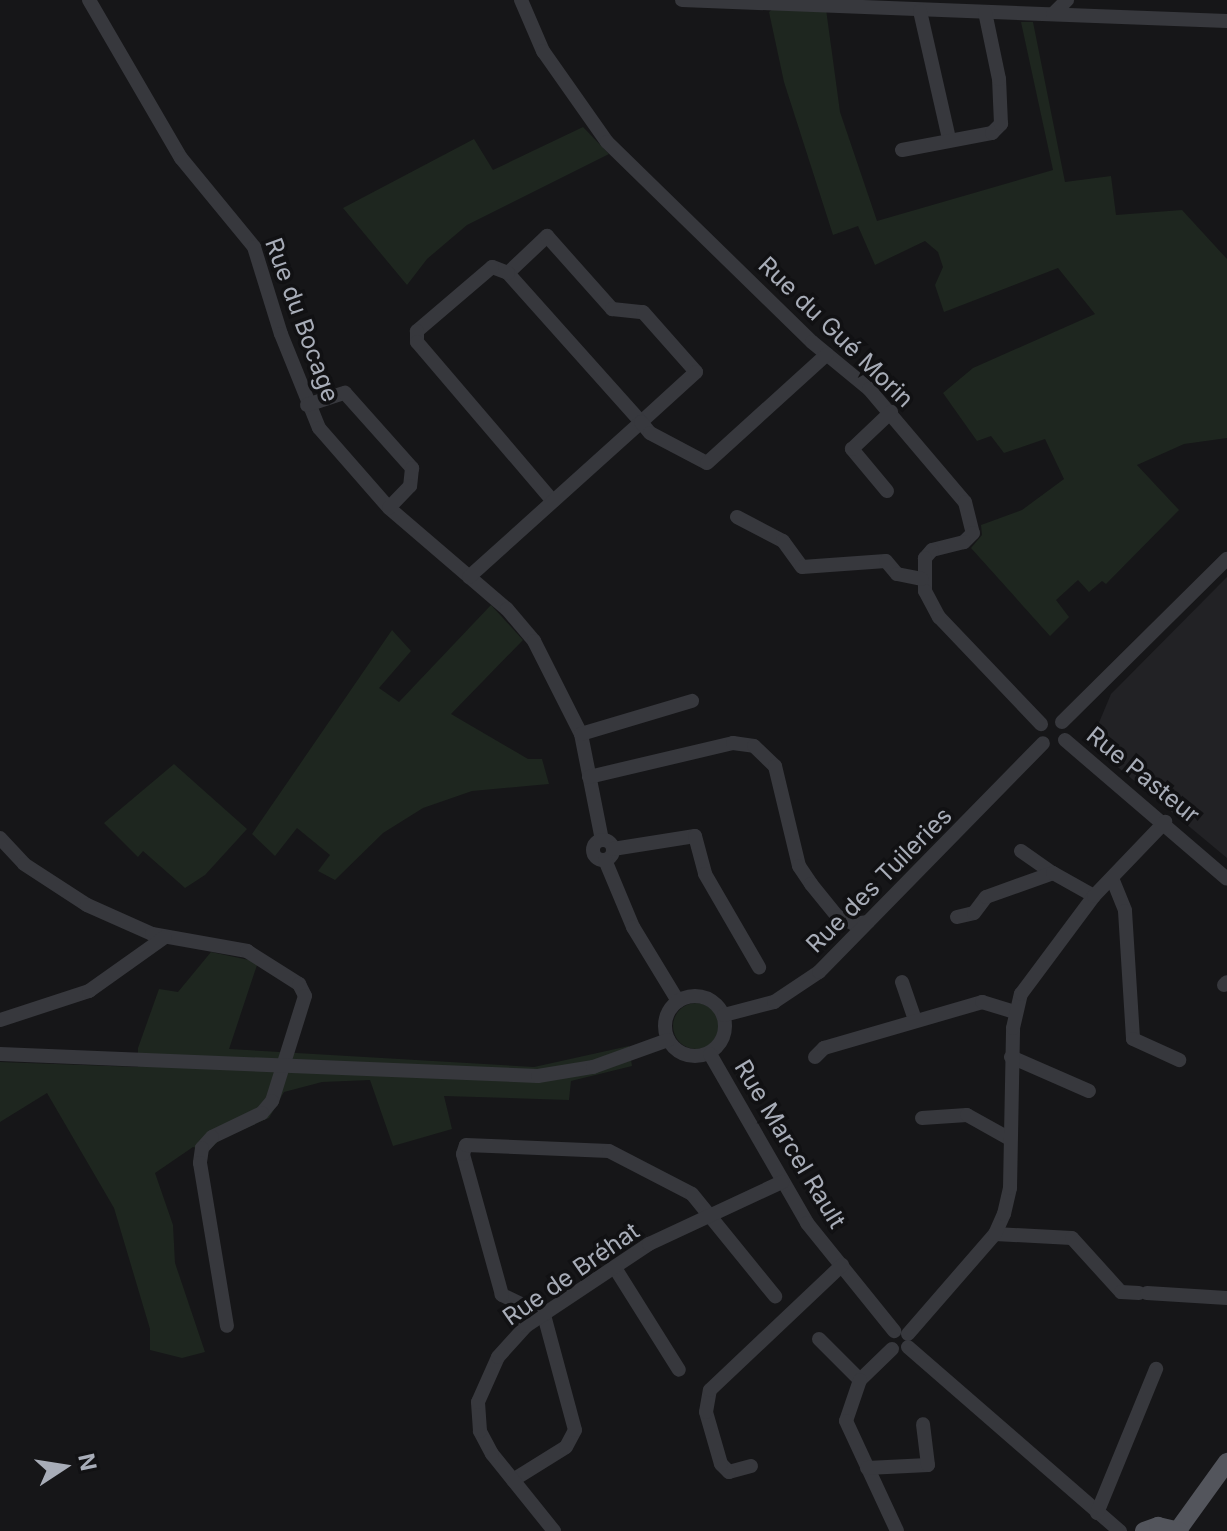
<!DOCTYPE html>
<html>
<head>
<meta charset="utf-8">
<style>
  body { margin:0 }
  #map { position:relative; width:1227px; height:1531px; overflow:hidden; background:#161618; font-family:Inter,sans-serif }
  div>[style] { position:absolute }
  .built>* { inset:0; background:#222225 }
  .green>* { inset:0; background:#1e261f }
  .round { border-radius:50% }
  .minor>* { height:14px; margin:-7px; padding:0 7px; transform-origin:7px; border-radius:7px; background:#37383d }
  .minor>.ring { margin:-7px; padding:0; box-sizing:content-box; background:none; border:14px solid #37383d; border-radius:50% }
  .major>* { height:18px; margin:-9px; padding:0 9px; transform-origin:9px; border-radius:9px; background:#53555c }
  span { translate:-50% -50%; white-space:nowrap; text-align:center; line-height:1.15; -webkit-text-stroke:7px #111113; paint-order:stroke }
  .street-label { font-size:24px; color:#a8adb8 }
  .north { position:absolute; left:24px; top:1427px; width:80px; height:80px; -webkit-text-stroke:6px #111113; paint-order:stroke; rotate:78deg; font-size:22px; font-weight:700; line-height:32px; text-align:center; color:#a8adb8 }
  .north::after { content:''; display:block; margin:auto; width:28px; height:36px; background:#a8adb8; clip-path:polygon(50% 0,100% 100%,50% 72%,0 100%) }
</style>
</head>
<body>
<div id="map">
  <div class="built">
    <div style="clip-path:polygon(1227px 577px,1227px 858px,1090px 744px,1111px 694px)"></div>
  </div>
  <div class="green">
    <div style="clip-path:polygon(774px 8px,826px 9px,840px 112px,877px 221px,1053px 170px,1021px 22px,1033px 22px,1065px 182px,1111px 176px,1116px 215px,1182px 210px,1227px 259px,1227px 438px,1184px 444px,1137px 465px,1179px 510px,1106px 584px,1102px 581px,1089px 592px,1078px 580px,1056px 600px,1069px 617px,1050px 636px,971px 548px,982px 535px,981px 525px,1022px 510px,1064px 479px,1045px 439px,1004px 453px,991px 436px,977px 441px,943px 393px,973px 368px,1095px 314px,1058px 268px,944px 312px,935px 285px,943px 267px,938px 252px,925px 241px,875px 265px,858px 226px,833px 235px,784px 82px,769px 12px)"></div>
    <div style="clip-path:polygon(583px 127px,609px 154px,467px 225px,427px 259px,407px 285px,343px 208px,474px 139px,493px 170px)"></div>
    <div style="clip-path:polygon(491px 605px,523px 640px,451px 714px,528px 759px,542px 759px,549px 784px,472px 791px,423px 808px,383px 833px,335px 880px,318px 871px,330px 855px,297px 828px,275px 856px,252px 834px,392px 630px,411px 651px,379px 688px,399px 702px)"></div>
    <div style="clip-path:polygon(174px 764px,247px 829px,205px 875px,185px 888px,143px 851px,138px 857px,104px 823px)"></div>
    <div style="clip-path:polygon(211px 952px,258px 962px,229px 1049px,534px 1067px,629px 1046px,632px 1066px,571px 1081px,569px 1100px,444px 1096px,452px 1129px,393px 1146px,370px 1080px,322px 1082px,284px 1092px,269px 1118px,221px 1139px,207px 1152px,193px 1147px,155px 1173px,173px 1225px,175px 1263px,205px 1352px,182px 1358px,150px 1350px,150px 1329px,114px 1208px,47px 1093px,0 1122px,0 1062px,138px 1067px,138px 1048px,159px 989px,178px 992px)"></div>
    <div class="round" style="left:673px;top:1003px;width:46px;height:46px"></div>
  </div>
  <div class="minor">
    <div style="left:89px;top:0;width:183px;rotate:59.8deg"></div>
    <div style="left:181px;top:158px;width:115px;rotate:50.6deg"></div>
    <div style="left:254px;top:247px;width:91px;rotate:72.8deg"></div>
    <div style="left:281px;top:334px;width:101px;rotate:68deg"></div>
    <div style="left:319px;top:428px;width:106px;rotate:48.8deg"></div>
    <div style="left:389px;top:508px;width:155px;rotate:40.6deg"></div>
    <div style="left:507px;top:609px;width:42px;rotate:49.8deg"></div>
    <div style="left:534px;top:641px;width:104px;rotate:63.2deg"></div>
    <div style="left:581px;top:734px;width:108px;rotate:78.8deg"></div>
    <div style="left:521px;top:0;width:56px;rotate:66.7deg"></div>
    <div style="left:543px;top:51px;width:111px;rotate:54.9deg"></div>
    <div style="left:607px;top:142px;width:286px;rotate:44.3deg"></div>
    <div style="left:812px;top:342px;width:74px;rotate:39.5deg"></div>
    <div style="left:869px;top:389px;width:148px;rotate:49.7deg"></div>
    <div style="left:965px;top:502px;width:32px;rotate:76deg"></div>
    <div style="left:973px;top:533px;width:13px;rotate:135deg"></div>
    <div style="left:964px;top:542px;width:33px;rotate:166deg"></div>
    <div style="left:932px;top:550px;width:11px;rotate:131deg"></div>
    <div style="left:925px;top:558px;width:33px;rotate:90deg"></div>
    <div style="left:925px;top:591px;width:30px;rotate:62deg"></div>
    <div style="left:939px;top:617px;width:148px;rotate:46.4deg"></div>
    <div style="left:682px;top:0;width:545px;rotate:2.21deg"></div>
    <div style="left:920px;top:11px;width:131px;rotate:77.2deg"></div>
    <div style="left:1053px;top:14px;width:20px;rotate:-45deg"></div>
    <div style="left:902px;top:150px;width:92px;rotate:-10.7deg"></div>
    <div style="left:992px;top:133px;width:13px;rotate:-45deg"></div>
    <div style="left:1001px;top:124px;width:45px;rotate:-92.5deg"></div>
    <div style="left:999px;top:79px;width:68px;rotate:-101.8deg"></div>
    <div style="left:508px;top:273px;width:54px;rotate:-43.5deg"></div>
    <div style="left:547px;top:236px;width:98px;rotate:48.3deg"></div>
    <div style="left:612px;top:309px;width:31px;rotate:6deg"></div>
    <div style="left:643px;top:312px;width:80px;rotate:48.5deg"></div>
    <div style="left:696px;top:372px;width:74px;rotate:137.7deg"></div>
    <div style="left:641px;top:422px;width:200px;rotate:-131.8deg"></div>
    <div style="left:508px;top:273px;width:17px;rotate:-159deg"></div>
    <div style="left:492px;top:267px;width:99px;rotate:139.5deg"></div>
    <div style="left:417px;top:331px;width:11px;rotate:90deg"></div>
    <div style="left:417px;top:342px;width:209px;rotate:49.5deg"></div>
    <div style="left:307px;top:405px;width:40px;rotate:-18deg"></div>
    <div style="left:345px;top:393px;width:101px;rotate:48.2deg"></div>
    <div style="left:412px;top:468px;width:18px;rotate:96deg"></div>
    <div style="left:410px;top:486px;width:30px;rotate:134deg"></div>
    <div style="left:887px;top:491px;width:55px;rotate:-129.8deg"></div>
    <div style="left:852px;top:449px;width:54px;rotate:-43.5deg"></div>
    <div style="left:737px;top:517px;width:52px;rotate:27.6deg"></div>
    <div style="left:783px;top:541px;width:32px;rotate:54deg"></div>
    <div style="left:802px;top:567px;width:84px;rotate:-4.1deg"></div>
    <div style="left:886px;top:561px;width:17px;rotate:50deg"></div>
    <div style="left:897px;top:574px;width:25px;rotate:11deg"></div>
    <div style="left:469px;top:577px;width:232px;rotate:-42deg"></div>
    <div style="left:641px;top:422px;width:14px;rotate:51deg"></div>
    <div style="left:650px;top:433px;width:64px;rotate:27.8deg"></div>
    <div style="left:707px;top:463px;width:162px;rotate:-42.2deg"></div>
    <div style="left:1062px;top:722px;width:232px;rotate:-44.7deg"></div>
    <div style="left:581px;top:734px;width:116px;rotate:-16.6deg"></div>
    <div style="left:1065px;top:740px;width:213px;rotate:40.6deg"></div>
    <div style="left:589px;top:777px;width:148px;rotate:-13.3deg"></div>
    <div style="left:733px;top:743px;width:21px;rotate:8deg"></div>
    <div style="left:754px;top:746px;width:29px;rotate:44deg"></div>
    <div style="left:775px;top:766px;width:103px;rotate:76.5deg"></div>
    <div style="left:799px;top:866px;width:22px;rotate:56deg"></div>
    <div style="left:811px;top:884px;width:41px;rotate:50.9deg"></div>
    <div style="left:837px;top:916px;width:19px;rotate:25deg"></div>
    <div style="left:854px;top:924px;width:14px;rotate:-8deg"></div>
    <div style="left:0;top:838px;width:35px;rotate:47deg"></div>
    <div style="left:24px;top:864px;width:75px;rotate:33.1deg"></div>
    <div style="left:87px;top:905px;width:71px;rotate:24deg"></div>
    <div style="left:152px;top:934px;width:97px;rotate:10.1deg"></div>
    <div style="left:247px;top:951px;width:62px;rotate:32.4deg"></div>
    <div style="left:299px;top:984px;width:13px;rotate:63deg"></div>
    <div style="left:305px;top:996px;width:110px;rotate:107.4deg"></div>
    <div style="left:272px;top:1101px;width:16px;rotate:130deg"></div>
    <div style="left:262px;top:1113px;width:55px;rotate:154.4deg"></div>
    <div style="left:212px;top:1137px;width:15px;rotate:132deg"></div>
    <div style="left:202px;top:1148px;width:15px;rotate:98deg"></div>
    <div style="left:200px;top:1163px;width:165px;rotate:80.6deg"></div>
    <div class="ring" style="left:593px;top:840px;width:6px;height:6px"></div>
    <div style="left:613px;top:849px;width:83px;rotate:-9deg"></div>
    <div style="left:695px;top:836px;width:39px;rotate:75deg"></div>
    <div style="left:705px;top:874px;width:108px;rotate:59.9deg"></div>
    <div style="left:1021px;top:851px;width:39px;rotate:35deg"></div>
    <div style="left:605px;top:860px;width:73px;rotate:67.3deg"></div>
    <div style="left:633px;top:927px;width:87px;rotate:58.7deg"></div>
    <div style="left:1112px;top:878px;width:35px;rotate:68deg"></div>
    <div style="left:1125px;top:911px;width:128px;rotate:86.4deg"></div>
    <div style="left:1133px;top:1039px;width:51px;rotate:24.5deg"></div>
    <div style="left:957px;top:917px;width:17px;rotate:-13deg"></div>
    <div style="left:974px;top:913px;width:20px;rotate:-53deg"></div>
    <div style="left:986px;top:897px;width:71px;rotate:-19.7deg"></div>
    <div style="left:1053px;top:873px;width:47px;rotate:29.3deg"></div>
    <div style="left:902px;top:982px;width:39px;rotate:71deg"></div>
    <div style="left:1224px;top:985px;width:4px;rotate:-45deg"></div>
    <div class="ring" style="left:665px;top:996px;width:46px;height:46px"></div>
    <div style="left:724px;top:1015px;width:52px;rotate:-14.6deg"></div>
    <div style="left:774px;top:1002px;width:54px;rotate:-33.7deg"></div>
    <div style="left:819px;top:972px;width:320px;rotate:-45.6deg"></div>
    <div style="left:0;top:1020px;width:94px;rotate:-18deg"></div>
    <div style="left:89px;top:991px;width:93px;rotate:-35.4deg"></div>
    <div style="left:0;top:1054px;width:538px;rotate:2.34deg"></div>
    <div style="left:538px;top:1076px;width:56px;rotate:-9.3deg"></div>
    <div style="left:593px;top:1067px;width:80px;rotate:-19.8deg"></div>
    <div style="left:710px;top:1054px;width:195px;rotate:60.1deg"></div>
    <div style="left:807px;top:1223px;width:139px;rotate:51.1deg"></div>
    <div style="left:815px;top:1057px;width:13px;rotate:-45deg"></div>
    <div style="left:824px;top:1048px;width:165px;rotate:-16.2deg"></div>
    <div style="left:982px;top:1002px;width:34px;rotate:17deg"></div>
    <div style="left:1011px;top:1057px;width:85px;rotate:23.6deg"></div>
    <div style="left:922px;top:1118px;width:45px;rotate:-3.8deg"></div>
    <div style="left:967px;top:1115px;width:49px;rotate:29.2deg"></div>
    <div style="left:995px;top:1234px;width:77px;rotate:3deg"></div>
    <div style="left:1072px;top:1238px;width:73px;rotate:47.8deg"></div>
    <div style="left:1121px;top:1292px;width:18px;rotate:3deg"></div>
    <div style="left:615px;top:1268px;width:120px;rotate:57.9deg"></div>
    <div style="left:1147px;top:1293px;width:80px;rotate:3.6deg"></div>
    <div style="left:908px;top:1334px;width:133px;rotate:-49deg"></div>
    <div style="left:995px;top:1234px;width:22px;rotate:-66deg"></div>
    <div style="left:1004px;top:1214px;width:27px;rotate:-77deg"></div>
    <div style="left:1010px;top:1188px;width:160px;rotate:-88.9deg"></div>
    <div style="left:1013px;top:1028px;width:35px;rotate:-77deg"></div>
    <div style="left:1021px;top:994px;width:122px;rotate:-53.3deg"></div>
    <div style="left:1094px;top:896px;width:103px;rotate:-46.2deg"></div>
    <div style="left:819px;top:1339px;width:58px;rotate:45deg"></div>
    <div style="left:908px;top:1347px;width:281px;rotate:41deg"></div>
    <div style="left:892px;top:1349px;width:45px;rotate:135.9deg"></div>
    <div style="left:860px;top:1380px;width:43px;rotate:108.9deg"></div>
    <div style="left:846px;top:1421px;width:121px;rotate:65.1deg"></div>
    <div style="left:751px;top:1466px;width:23px;rotate:165deg"></div>
    <div style="left:729px;top:1472px;width:11px;rotate:-135deg"></div>
    <div style="left:721px;top:1464px;width:54px;rotate:-106.1deg"></div>
    <div style="left:706px;top:1412px;width:22px;rotate:-80deg"></div>
    <div style="left:710px;top:1390px;width:182px;rotate:-43.4deg"></div>
    <div style="left:867px;top:1468px;width:61px;rotate:-2.8deg"></div>
    <div style="left:928px;top:1465px;width:41px;rotate:-97deg"></div>
    <div style="left:513px;top:1480px;width:62px;rotate:-31.9deg"></div>
    <div style="left:566px;top:1447px;width:19px;rotate:-62deg"></div>
    <div style="left:575px;top:1430px;width:119px;rotate:-105.1deg"></div>
    <div style="left:544px;top:1315px;width:47px;rotate:-154.5deg"></div>
    <div style="left:502px;top:1295px;width:146px;rotate:-105.5deg"></div>
    <div style="left:463px;top:1154px;width:9px;rotate:-72deg"></div>
    <div style="left:466px;top:1145px;width:143px;rotate:2.4deg"></div>
    <div style="left:609px;top:1151px;width:93px;rotate:27.4deg"></div>
    <div style="left:692px;top:1194px;width:132px;rotate:50.9deg"></div>
    <div style="left:1097px;top:1513px;width:156px;rotate:-67.7deg"></div>
    <div style="left:554px;top:1531px;width:99px;rotate:-128.8deg"></div>
    <div style="left:492px;top:1454px;width:26px;rotate:-118deg"></div>
    <div style="left:480px;top:1431px;width:29px;rotate:-94deg"></div>
    <div style="left:478px;top:1402px;width:49px;rotate:-66deg"></div>
    <div style="left:498px;top:1357px;width:42px;rotate:-47.9deg"></div>
    <div style="left:526px;top:1326px;width:148px;rotate:-33.7deg"></div>
    <div style="left:649px;top:1244px;width:147px;rotate:-25deg"></div>
  </div>
  <div class="major">
    <div style="left:1178px;top:1530px;width:84px;rotate:-54.2deg"></div>
    <div style="left:1144px;top:1531px;width:15px;rotate:-20deg"></div>
    <div style="left:1158px;top:1526px;width:22px;rotate:13deg"></div>
  </div>
  <div class="street-label">
    <span style="left:302px;top:320px;rotate:70deg">Rue du Bocage</span>
    <span style="left:836px;top:332px;rotate:44deg">Rue du Gué Morin</span>
    <span style="left:1143px;top:775px;rotate:39deg">Rue Pasteur</span>
    <span style="left:879px;top:880px;rotate:-45deg">Rue des Tuileries</span>
    <span style="left:790px;top:1144px;rotate:59deg">Rue Marcel Rault</span>
    <span style="left:571px;top:1274px;rotate:-35deg">Rue de Bréhat</span>
  </div>
  <div class="north">N</div>
</div>
</body>
</html>
